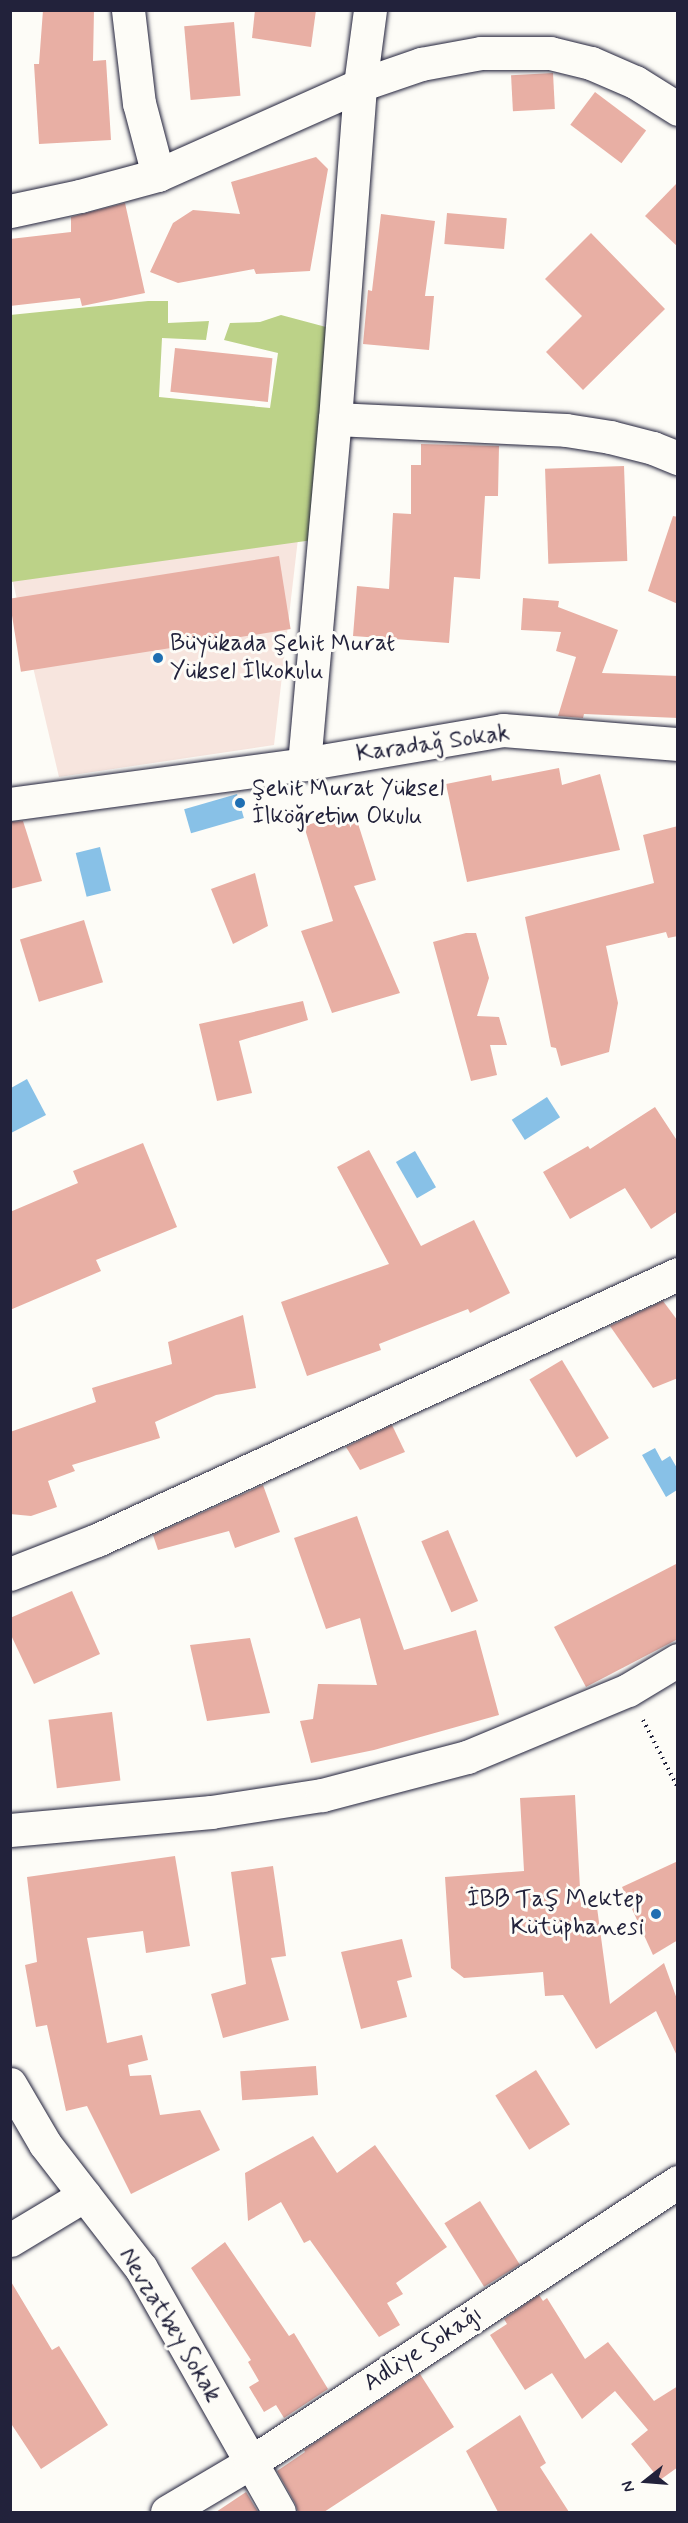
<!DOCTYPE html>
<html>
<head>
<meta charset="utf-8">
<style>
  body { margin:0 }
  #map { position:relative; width:688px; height:2523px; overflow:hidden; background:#fdfcf7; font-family:Mynerve,sans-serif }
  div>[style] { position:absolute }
  .built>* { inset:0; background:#f7e5de }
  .green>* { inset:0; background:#bcd288 }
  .water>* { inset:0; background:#88c1e7; transform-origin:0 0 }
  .building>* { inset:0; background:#e8afa4; transform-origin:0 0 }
  .path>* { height:4px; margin-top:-2px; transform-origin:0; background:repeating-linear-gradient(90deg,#22223b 0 1.5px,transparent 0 6px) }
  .roads { filter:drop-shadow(0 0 2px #22223b) drop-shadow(0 0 2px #22223b) }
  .minor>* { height:33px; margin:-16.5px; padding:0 16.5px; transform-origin:16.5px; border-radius:16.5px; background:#fdfcf7 }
  .dots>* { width:16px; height:16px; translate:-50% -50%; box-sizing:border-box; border:3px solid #fdfcf7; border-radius:50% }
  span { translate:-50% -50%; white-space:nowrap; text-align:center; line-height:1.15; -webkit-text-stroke:6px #fdfcf7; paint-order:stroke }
  .poi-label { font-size:24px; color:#22223b }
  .left { translate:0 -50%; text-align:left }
  .right { translate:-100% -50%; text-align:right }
  .street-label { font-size:24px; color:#22223b }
  .frame { position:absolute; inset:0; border:12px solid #22223b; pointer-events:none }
  .north { position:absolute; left:616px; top:2451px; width:60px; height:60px; -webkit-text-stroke:4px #fdfcf7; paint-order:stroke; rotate:253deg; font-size:16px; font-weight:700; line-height:24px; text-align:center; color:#22223b }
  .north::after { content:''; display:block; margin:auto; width:21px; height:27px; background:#22223b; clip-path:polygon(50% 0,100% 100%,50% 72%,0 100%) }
</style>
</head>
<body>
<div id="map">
  <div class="built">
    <div style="clip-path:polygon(299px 530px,274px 745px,59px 777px,10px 570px)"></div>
  </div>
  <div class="green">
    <div style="clip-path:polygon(148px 301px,168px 301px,168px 323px,209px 321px,206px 340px,162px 338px,159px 397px,270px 408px,278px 353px,224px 340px,230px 323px,260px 322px,281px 315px,326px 327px,313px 540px,11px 582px,10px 315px)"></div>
  </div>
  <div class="water">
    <div style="left:237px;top:794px;width:25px;height:55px;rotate:74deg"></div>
    <div style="left:100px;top:847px;width:45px;height:25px;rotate:76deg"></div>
    <div style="clip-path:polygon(27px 1079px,46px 1115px,11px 1133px,11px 1088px)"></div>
    <div style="left:547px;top:1097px;width:24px;height:42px;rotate:57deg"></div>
    <div style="left:415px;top:1151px;width:42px;height:22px;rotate:60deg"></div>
    <div style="clip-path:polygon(655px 1448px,662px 1461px,670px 1456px,677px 1468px,677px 1490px,666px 1497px,642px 1455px)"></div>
  </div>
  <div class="building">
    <div style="clip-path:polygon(43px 10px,94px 10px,93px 61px,106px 60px,111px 140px,39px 144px,34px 64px,39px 64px)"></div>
    <div style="clip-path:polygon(255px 10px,316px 10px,311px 47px,252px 38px)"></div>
    <div style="left:234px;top:22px;width:74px;height:50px;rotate:85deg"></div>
    <div style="left:553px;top:73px;width:36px;height:42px;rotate:87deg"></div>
    <div style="left:595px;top:92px;width:64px;height:41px;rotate:37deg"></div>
    <div style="clip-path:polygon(316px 157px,328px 169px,310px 271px,256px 274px,254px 269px,178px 283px,150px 272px,173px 223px,193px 210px,240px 214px,231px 182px)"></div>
    <div style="clip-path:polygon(678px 182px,678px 247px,645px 216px)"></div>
    <div style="clip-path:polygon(125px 203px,145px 293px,82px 306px,80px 298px,10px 306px,10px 239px,71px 232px,71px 217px)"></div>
    <div style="left:447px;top:213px;width:60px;height:31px;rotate:5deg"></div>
    <div style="clip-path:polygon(381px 214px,435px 221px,425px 296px,434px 296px,429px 350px,363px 344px,368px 290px,372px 291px)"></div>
    <div style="clip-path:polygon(591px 233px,665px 309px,583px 390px,546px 352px,582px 316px,545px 279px)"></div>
    <div style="left:175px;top:348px;width:98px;height:44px;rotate:6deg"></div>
    <div style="clip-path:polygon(421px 444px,499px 446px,498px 496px,485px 496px,480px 579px,454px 577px,449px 643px,353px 636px,357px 586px,389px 589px,393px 513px,411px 514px,411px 465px,421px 465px)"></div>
    <div style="left:624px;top:466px;width:95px;height:79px;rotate:88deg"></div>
    <div style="clip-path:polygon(673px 516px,678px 517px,678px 604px,648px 591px)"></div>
    <div style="left:279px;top:556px;width:74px;height:273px;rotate:81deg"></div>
    <div style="clip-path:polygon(523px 598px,559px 601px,558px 607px,618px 630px,602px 673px,678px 676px,678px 718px,584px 714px,583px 718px,558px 716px,576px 657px,556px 651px,561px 632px,521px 630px)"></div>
    <div style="clip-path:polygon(559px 768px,562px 785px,600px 774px,620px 850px,467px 882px,446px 784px,491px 775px,492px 781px)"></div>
    <div style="clip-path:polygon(354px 811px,376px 880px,354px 886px,400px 993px,332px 1013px,301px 931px,333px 921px,304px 826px)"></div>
    <div style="clip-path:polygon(23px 821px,42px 881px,10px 889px,10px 822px)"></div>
    <div style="clip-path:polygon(678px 826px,678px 936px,668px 938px,666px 932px,606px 946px,618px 1003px,609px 1052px,561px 1066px,556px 1048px,551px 1047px,525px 917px,654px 883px,643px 835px)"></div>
    <div style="clip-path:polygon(255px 873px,268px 926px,233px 944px,211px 889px)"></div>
    <div style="left:84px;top:920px;width:65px;height:67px;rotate:73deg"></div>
    <div style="clip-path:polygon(466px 933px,476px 933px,489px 978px,477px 1016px,499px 1017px,507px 1045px,490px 1045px,497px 1075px,471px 1081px,433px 942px)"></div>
    <div style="clip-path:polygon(303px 1001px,308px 1020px,239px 1041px,252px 1093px,217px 1101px,199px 1024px)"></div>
    <div style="clip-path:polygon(655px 1107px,678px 1142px,678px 1211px,651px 1229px,625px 1188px,570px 1219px,543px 1172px,588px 1146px,590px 1149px)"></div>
    <div style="clip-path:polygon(143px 1143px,177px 1227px,96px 1260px,101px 1271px,10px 1310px,10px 1212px,78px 1183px,73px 1171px)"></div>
    <div style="clip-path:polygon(369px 1150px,421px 1246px,474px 1220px,510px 1293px,470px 1313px,468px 1309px,379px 1344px,381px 1350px,307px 1376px,281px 1302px,389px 1264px,337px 1167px)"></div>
    <div style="clip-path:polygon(663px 1301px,678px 1321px,678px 1378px,653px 1388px,610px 1326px)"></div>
    <div style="clip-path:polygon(243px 1315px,256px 1388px,216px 1395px,155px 1422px,160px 1438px,72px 1465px,75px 1471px,48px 1481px,57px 1507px,31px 1516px,10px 1514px,10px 1432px,96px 1402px,92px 1388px,172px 1364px,168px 1342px)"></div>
    <div style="left:562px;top:1360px;width:91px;height:38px;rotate:59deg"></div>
    <div style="clip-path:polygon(392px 1425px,405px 1452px,360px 1470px,346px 1447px)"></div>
    <div style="clip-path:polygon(263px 1485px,280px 1532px,235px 1548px,229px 1531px,158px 1550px,153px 1535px)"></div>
    <div style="clip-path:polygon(357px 1516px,404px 1650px,476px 1630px,499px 1715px,374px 1750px,311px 1763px,300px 1721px,313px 1719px,318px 1684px,377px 1685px,360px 1618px,326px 1629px,294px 1538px)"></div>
    <div style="left:448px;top:1530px;width:77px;height:29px;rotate:67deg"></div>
    <div style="clip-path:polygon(678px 1563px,678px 1639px,586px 1687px,554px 1627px)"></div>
    <div style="clip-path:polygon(72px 1591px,100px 1654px,34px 1684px,10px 1633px,10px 1618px)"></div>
    <div style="clip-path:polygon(250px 1638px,270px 1713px,207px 1721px,190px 1645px)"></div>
    <div style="left:112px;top:1712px;width:69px;height:64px;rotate:83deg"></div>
    <div style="clip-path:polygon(575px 1795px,581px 1907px,596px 1900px,610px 2004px,664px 1963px,678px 2002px,678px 2058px,656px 2011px,596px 2049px,563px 1995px,545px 1996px,543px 1972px,464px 1978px,451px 1968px,445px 1877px,524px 1871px,520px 1798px)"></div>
    <div style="clip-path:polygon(175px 1856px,190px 1946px,146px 1953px,143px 1931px,87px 1938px,107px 2043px,142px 2035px,148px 2060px,128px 2065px,130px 2076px,151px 2075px,160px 2115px,200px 2110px,220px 2150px,131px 2194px,87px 2106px,66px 2111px,47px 2025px,36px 2027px,25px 1965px,37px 1962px,27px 1877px)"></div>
    <div style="clip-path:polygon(678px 1861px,678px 1940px,653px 1955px,622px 1887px)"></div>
    <div style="clip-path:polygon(273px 1866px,286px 1956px,271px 1958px,289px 2020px,223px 2038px,211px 1994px,246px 1984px,231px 1872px)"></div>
    <div style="clip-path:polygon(402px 1939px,412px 1977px,397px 1981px,407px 2017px,361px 2029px,341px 1952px)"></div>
    <div style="left:316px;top:2066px;width:29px;height:76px;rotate:86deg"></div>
    <div style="left:536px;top:2070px;width:64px;height:48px;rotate:58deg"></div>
    <div style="clip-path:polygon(313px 2136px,337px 2173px,375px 2145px,447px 2247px,396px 2283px,403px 2294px,387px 2303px,400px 2325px,379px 2337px,310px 2240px,304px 2243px,281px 2202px,248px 2221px,245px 2173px)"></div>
    <div style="left:480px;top:2201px;width:75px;height:42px;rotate:58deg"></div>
    <div style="clip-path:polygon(225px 2242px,289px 2336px,294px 2333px,328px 2389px,284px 2418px,276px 2405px,264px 2412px,249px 2387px,259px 2381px,248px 2362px,251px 2360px,191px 2268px)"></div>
    <div style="clip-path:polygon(10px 2280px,52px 2350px,59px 2346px,108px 2425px,41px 2469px,10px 2422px)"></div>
    <div style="clip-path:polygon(539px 2295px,543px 2301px,547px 2298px,585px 2359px,608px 2342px,654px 2401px,678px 2386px,678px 2467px,660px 2480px,631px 2444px,648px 2430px,615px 2391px,582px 2419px,552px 2373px,525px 2390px,490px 2335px,507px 2324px,504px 2319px)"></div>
    <div style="clip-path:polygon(420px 2374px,454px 2427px,324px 2512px,298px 2512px,295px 2503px,277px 2471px,305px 2452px,304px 2450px)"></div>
    <div style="clip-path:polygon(520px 2415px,546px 2463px,540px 2467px,569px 2512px,498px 2512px,466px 2451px)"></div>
    <div style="clip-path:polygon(246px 2492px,258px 2512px,216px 2512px)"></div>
  </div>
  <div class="path">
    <div style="left:643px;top:1720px;width:76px;rotate:62.8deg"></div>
  </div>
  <div class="roads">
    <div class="minor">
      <div style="left:128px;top:10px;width:94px;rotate:83.3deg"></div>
      <div style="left:139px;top:103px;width:74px;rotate:75.2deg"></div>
      <div style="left:10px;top:211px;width:72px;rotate:-12.1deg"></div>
      <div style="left:80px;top:196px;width:81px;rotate:-15.1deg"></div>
      <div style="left:158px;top:175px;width:221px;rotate:-24deg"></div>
      <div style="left:360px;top:85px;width:65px;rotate:-19deg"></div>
      <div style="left:421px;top:64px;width:61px;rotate:-10.4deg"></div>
      <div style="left:481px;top:53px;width:69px"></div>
      <div style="left:550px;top:53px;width:42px;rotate:13.7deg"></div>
      <div style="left:591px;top:63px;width:48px;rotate:23.4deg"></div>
      <div style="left:635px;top:82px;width:51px;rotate:32.1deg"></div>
      <div style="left:335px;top:419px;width:231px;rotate:2.7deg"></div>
      <div style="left:566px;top:430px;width:45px;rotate:9deg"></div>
      <div style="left:610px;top:437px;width:44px;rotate:14.3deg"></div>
      <div style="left:653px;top:448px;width:27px;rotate:22deg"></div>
      <div style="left:304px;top:764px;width:346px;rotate:-84.9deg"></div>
      <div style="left:335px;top:419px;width:335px;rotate:-85.7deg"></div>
      <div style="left:360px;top:85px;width:76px;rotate:-82.4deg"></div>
      <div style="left:10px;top:804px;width:297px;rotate:-7.7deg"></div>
      <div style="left:304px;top:764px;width:202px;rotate:-9.7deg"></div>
      <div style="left:503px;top:730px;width:176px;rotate:4.6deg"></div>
      <div style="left:10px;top:1574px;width:93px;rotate:-21.3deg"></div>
      <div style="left:97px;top:1540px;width:639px;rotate:-24.6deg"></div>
      <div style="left:10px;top:1830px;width:202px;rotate:-5.1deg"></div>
      <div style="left:211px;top:1812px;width:112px;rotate:-8.7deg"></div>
      <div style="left:322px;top:1795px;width:150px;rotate:-14.7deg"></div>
      <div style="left:467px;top:1757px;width:174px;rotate:-22.6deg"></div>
      <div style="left:628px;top:1690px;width:58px;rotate:-31deg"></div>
      <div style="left:10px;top:2084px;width:69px;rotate:59.7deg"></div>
      <div style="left:45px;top:2144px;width:157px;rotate:52.3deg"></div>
      <div style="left:141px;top:2268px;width:280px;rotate:60.5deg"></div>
      <div style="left:10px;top:2240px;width:87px;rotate:-31deg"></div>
      <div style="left:167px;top:2512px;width:96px;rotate:-30.6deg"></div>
      <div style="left:250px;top:2463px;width:512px;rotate:-33.29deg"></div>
    </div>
  </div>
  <div class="dots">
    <div style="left:158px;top:658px;background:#1f6fb2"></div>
    <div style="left:240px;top:803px;background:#1f6fb2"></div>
    <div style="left:656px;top:1914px;background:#1f6fb2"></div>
  </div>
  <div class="poi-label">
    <span class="left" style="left:170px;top:658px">Büyükada Şehit Murat<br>Yüksel İlkokulu</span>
    <span class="left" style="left:252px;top:803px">Şehit Murat Yüksel<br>İlköğretim Okulu</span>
    <span class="right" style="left:644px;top:1914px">İBB Taş Mektep<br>Kütüphanesi</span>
  </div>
  <div class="street-label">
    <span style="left:433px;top:744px;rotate:-8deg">Karadağ Sokak</span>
    <span style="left:170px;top:2325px;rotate:59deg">Nevzatbey Sokak</span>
    <span style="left:423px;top:2349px;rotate:-33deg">Adliye Sokağı</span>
  </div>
  <div class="frame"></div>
  <div class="north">N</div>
</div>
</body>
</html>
